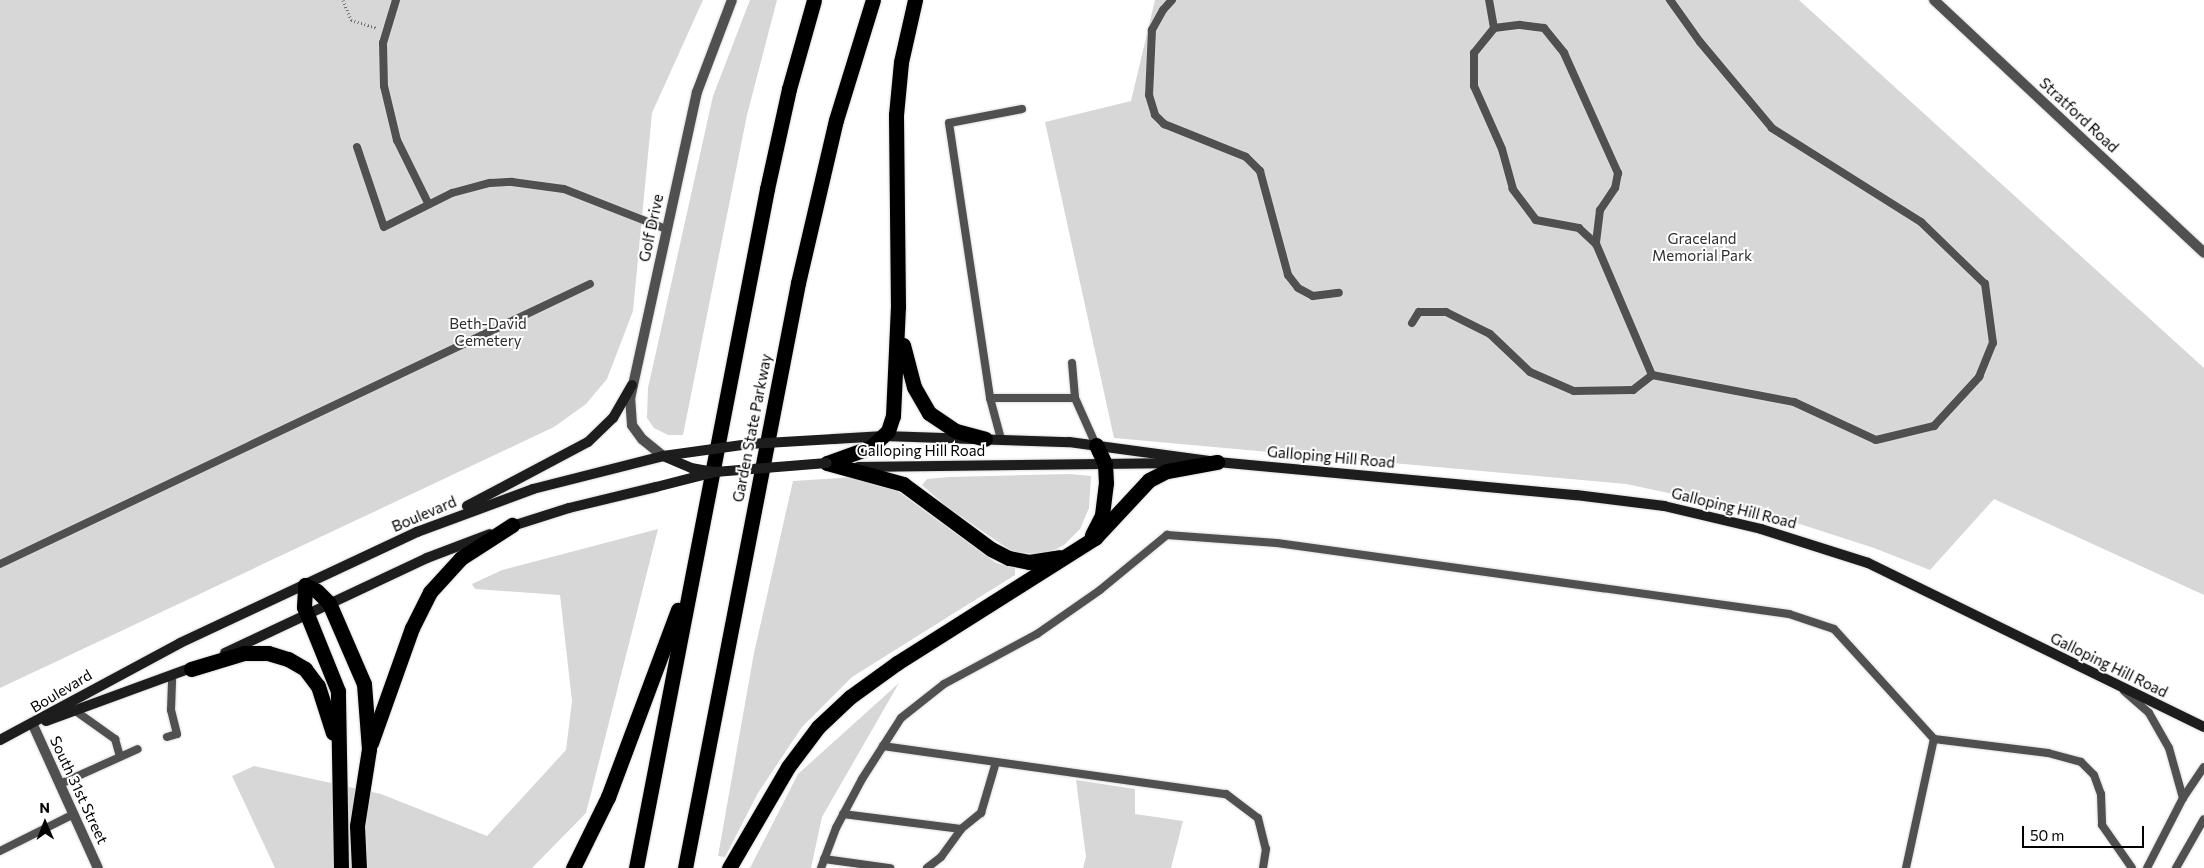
<!DOCTYPE html>
<html>
<head>
<meta charset="utf-8">
<style>
  body { margin:0 }
  #map { position:relative; width:2204px; height:868px; overflow:hidden; background:#fff; font-family:Commissioner,sans-serif }
  div>[style] { position:absolute }
  .green>* { inset:0; background:#d7d7d7 }
  .path>* { height:3px; margin-top:-1.5px; transform-origin:0; background:repeating-linear-gradient(90deg,#727272 0 1px,transparent 0 3.5px) }
  .roads { filter:drop-shadow(0 0 1px #dbdbdb) drop-shadow(0 0 1px #dbdbdb) }
  .lane>* { height:8px; margin:-4px; padding:0 4px; transform-origin:4px; border-radius:4px; background:#505050 }
  .street>* { height:10px; margin:-5px; padding:0 5px; transform-origin:5px; border-radius:5px; background:#505050 }
  .secondary>* { height:10px; margin:-5px; padding:0 5px; transform-origin:5px; border-radius:5px; background:#1d1d1d }
  .highway>* { height:15px; margin:-7.5px; padding:0 7.5px; transform-origin:7.5px; border-radius:7.5px; background:#000 }
  .secondary-bridge>* { height:10px; margin:-5px; padding:0 5px; transform-origin:5px; border-radius:5px; background:#1d1d1d }
  span { translate:-50% -50%; white-space:nowrap; text-align:center; line-height:1.15; -webkit-text-stroke:4px #fff; paint-order:stroke }
  .street-label { font-size:15px; color:#000 }
  .park-label { font-size:15px; color:#2e2e2e }
  .north { position:absolute; left:20px; top:798px; width:50px; height:50px; -webkit-text-stroke:4px #fff; paint-order:stroke; rotate:359deg; font-size:14px; font-weight:700; line-height:20px; text-align:center; color:#000 }
  .north::after { content:''; display:block; margin:auto; width:18px; height:22px; background:#000; clip-path:polygon(50% 0,100% 100%,50% 72%,0 100%) }
  .scale { position:absolute; left:2022px; top:826px; width:122px; height:22px; box-sizing:border-box; border:2px solid #000; border-top:0; padding-left:6px; font-size:15px; line-height:18px; white-space:nowrap; color:#000; -webkit-text-stroke:4px #fff; paint-order:stroke }
</style>
</head>
<body>
<div id="map">
  <div class="green">
    <div style="clip-path:polygon(0 0,703px 0,652px 113px,633px 311px,607px 379px,586px 404px,554px 427px,0 688px)"></div>
    <div style="clip-path:polygon(750px 0,777px 0,747px 115px,683px 435px,668px 435px,654px 428px,647px 418px,648px 388px,713px 96px)"></div>
    <div style="clip-path:polygon(1155px 0,1799px 0,2204px 368px,2204px 595px,1994px 499px,1930px 570px,1874px 548px,1772px 515px,1626px 484px,1114px 438px,1045px 122px,1131px 101px)"></div>
    <div style="clip-path:polygon(1070px 474px,1091px 476px,1089px 508px,1080px 529px,1064px 545px,1044px 555px,1013px 552px,947px 507px,922px 485px,927px 479px,949px 477px)"></div>
    <div style="clip-path:polygon(856px 477px,892px 487px,996px 563px,1015px 568px,1015px 575px,852px 677px,802px 727px,758px 793px,725px 857px,718px 856px,754px 653px,793px 481px)"></div>
    <div style="clip-path:polygon(658px 529px,586px 813px,532px 868px,275px 868px,232px 776px,254px 766px,381px 794px,487px 836px,566px 750px,572px 701px,560px 595px,475px 589px,472px 584px,502px 570px)"></div>
    <div style="clip-path:polygon(899px 683px,822px 817px,811px 868px,750px 868px,798px 774px)"></div>
    <div style="clip-path:polygon(1076px 780px,1135px 789px,1135px 814px,1183px 821px,1171px 868px,1083px 868px,1086px 857px)"></div>
  </div>
  <div class="path">
    <div style="left:343px;top:0;width:22px;rotate:68deg"></div>
    <div style="left:351px;top:20px;width:27px;rotate:17deg"></div>
  </div>
  <div class="roads">
    <div class="lane">
      <div style="left:396px;top:0;width:45px;rotate:106.8deg"></div>
      <div style="left:383px;top:43px;width:43px;rotate:88.7deg"></div>
      <div style="left:384px;top:86px;width:56px;rotate:76.5deg"></div>
      <div style="left:397px;top:140px;width:70px;rotate:63.8deg"></div>
      <div style="left:1172px;top:0;width:13px;rotate:132deg"></div>
      <div style="left:1163px;top:10px;width:23px;rotate:119deg"></div>
      <div style="left:1152px;top:30px;width:65px;rotate:92.6deg"></div>
      <div style="left:1149px;top:95px;width:21px;rotate:73deg"></div>
      <div style="left:1155px;top:115px;width:13px;rotate:45deg"></div>
      <div style="left:1164px;top:124px;width:88px;rotate:21.9deg"></div>
      <div style="left:1246px;top:157px;width:20px;rotate:45deg"></div>
      <div style="left:1260px;top:171px;width:108px;rotate:74.9deg"></div>
      <div style="left:1288px;top:275px;width:16px;rotate:52deg"></div>
      <div style="left:1298px;top:288px;width:17px;rotate:28deg"></div>
      <div style="left:1313px;top:296px;width:26px;rotate:-7deg"></div>
      <div style="left:1494px;top:28px;width:26px;rotate:-7deg"></div>
      <div style="left:1520px;top:25px;width:24px;rotate:7deg"></div>
      <div style="left:1544px;top:28px;width:32px;rotate:51deg"></div>
      <div style="left:1564px;top:53px;width:132px;rotate:65.8deg"></div>
      <div style="left:1618px;top:173px;width:15px;rotate:101deg"></div>
      <div style="left:1615px;top:188px;width:27px;rotate:124deg"></div>
      <div style="left:1600px;top:210px;width:34px;rotate:97deg"></div>
      <div style="left:1022px;top:109px;width:74px;rotate:169.1deg"></div>
      <div style="left:949px;top:123px;width:278px;rotate:81.5deg"></div>
      <div style="left:990px;top:398px;width:85px"></div>
      <div style="left:357px;top:147px;width:84px;rotate:71.4deg"></div>
      <div style="left:384px;top:227px;width:76px;rotate:-26.6deg"></div>
      <div style="left:452px;top:193px;width:39px;rotate:-15deg"></div>
      <div style="left:490px;top:183px;width:22px;rotate:-3deg"></div>
      <div style="left:512px;top:182px;width:52px;rotate:7.7deg"></div>
      <div style="left:564px;top:189px;width:110px;rotate:21.4deg"></div>
      <div style="left:1412px;top:323px;width:13px;rotate:-58deg"></div>
      <div style="left:1419px;top:312px;width:27px"></div>
      <div style="left:1446px;top:312px;width:49px;rotate:26.6deg"></div>
      <div style="left:1490px;top:334px;width:55px;rotate:43.5deg"></div>
      <div style="left:1530px;top:372px;width:48px;rotate:23.4deg"></div>
      <div style="left:1574px;top:391px;width:59px;rotate:-1deg"></div>
      <div style="left:1633px;top:390px;width:24px;rotate:-38deg"></div>
      <div style="left:1652px;top:375px;width:142px;rotate:-113.1deg"></div>
      <div style="left:1596px;top:244px;width:23px;rotate:-137deg"></div>
      <div style="left:1579px;top:228px;width:44px;rotate:-169.5deg"></div>
      <div style="left:1536px;top:220px;width:39px;rotate:-127deg"></div>
      <div style="left:1513px;top:189px;width:41px;rotate:-105.4deg"></div>
      <div style="left:1502px;top:149px;width:69px;rotate:-114deg"></div>
      <div style="left:1474px;top:86px;width:33px;rotate:-90deg"></div>
      <div style="left:1474px;top:53px;width:32px;rotate:-51deg"></div>
      <div style="left:1494px;top:28px;width:28px;rotate:-100deg"></div>
      <div style="left:1072px;top:363px;width:35px;rotate:85deg"></div>
      <div style="left:1075px;top:398px;width:51px;rotate:65.9deg"></div>
      <div style="left:1652px;top:375px;width:145px;rotate:10.8deg"></div>
      <div style="left:1794px;top:402px;width:90px;rotate:24.9deg"></div>
      <div style="left:1876px;top:440px;width:60px;rotate:-13.6deg"></div>
      <div style="left:1934px;top:426px;width:67px;rotate:-47.4deg"></div>
      <div style="left:1979px;top:377px;width:37px;rotate:-68deg"></div>
      <div style="left:1993px;top:343px;width:60px;rotate:-97.7deg"></div>
      <div style="left:1985px;top:284px;width:89px;rotate:-135.9deg"></div>
      <div style="left:1921px;top:222px;width:176px;rotate:-147.8deg"></div>
      <div style="left:1772px;top:128px;width:112px;rotate:-129.9deg"></div>
      <div style="left:1700px;top:42px;width:52px;rotate:-125.5deg"></div>
      <div style="left:990px;top:398px;width:42px;rotate:75deg"></div>
      <div style="left:0;top:564px;width:653px;rotate:-25.39deg"></div>
      <div style="left:2124px;top:691px;width:33px;rotate:41deg"></div>
      <div style="left:2149px;top:713px;width:40px;rotate:60.3deg"></div>
      <div style="left:2169px;top:748px;width:52px;rotate:74.4deg"></div>
      <div style="left:77px;top:712px;width:47px;rotate:35.4deg"></div>
      <div style="left:115px;top:739px;width:18px;rotate:74deg"></div>
      <div style="left:167px;top:737px;width:10px;rotate:-17deg"></div>
      <div style="left:177px;top:734px;width:25px;rotate:-104deg"></div>
      <div style="left:171px;top:710px;width:34px;rotate:-88deg"></div>
      <div style="left:883px;top:746px;width:346px;rotate:8deg"></div>
      <div style="left:1226px;top:794px;width:40px;rotate:37deg"></div>
      <div style="left:1258px;top:818px;width:32px;rotate:76deg"></div>
      <div style="left:1266px;top:849px;width:19px;rotate:99deg"></div>
      <div style="left:60px;top:784px;width:85px;rotate:-24.2deg"></div>
      <div style="left:843px;top:814px;width:119px;rotate:7.2deg"></div>
      <div style="left:961px;top:829px;width:26px;rotate:-39deg"></div>
      <div style="left:981px;top:813px;width:53px;rotate:-73.6deg"></div>
      <div style="left:0;top:851px;width:83px;rotate:-26.6deg"></div>
      <div style="left:824px;top:859px;width:67px;rotate:7.8deg"></div>
      <div style="left:821px;top:868px;width:43px;rotate:-69.4deg"></div>
      <div style="left:836px;top:828px;width:55px;rotate:-62deg"></div>
      <div style="left:862px;top:779px;width:72px;rotate:-57.4deg"></div>
      <div style="left:901px;top:718px;width:55px;rotate:-38.3deg"></div>
      <div style="left:944px;top:684px;width:106px;rotate:-28.3deg"></div>
      <div style="left:1037px;top:634px;width:77px;rotate:-34.9deg"></div>
      <div style="left:1100px;top:590px;width:87px;rotate:-39.4deg"></div>
      <div style="left:1167px;top:535px;width:110px;rotate:4.2deg"></div>
      <div style="left:1277px;top:543px;width:517px;rotate:7.89deg"></div>
      <div style="left:1789px;top:614px;width:47px;rotate:18.4deg"></div>
      <div style="left:1834px;top:629px;width:149px;rotate:47.7deg"></div>
      <div style="left:1934px;top:739px;width:115px;rotate:7deg"></div>
      <div style="left:2048px;top:753px;width:34px;rotate:15deg"></div>
      <div style="left:2081px;top:762px;width:18px;rotate:45deg"></div>
      <div style="left:2094px;top:775px;width:20px;rotate:70deg"></div>
      <div style="left:2101px;top:794px;width:31px;rotate:88deg"></div>
      <div style="left:2102px;top:825px;width:52px;rotate:55.1deg"></div>
      <div style="left:927px;top:868px;width:18px;rotate:-38deg"></div>
      <div style="left:941px;top:857px;width:34px;rotate:-54deg"></div>
      <div style="left:1906px;top:868px;width:132px;rotate:-77.8deg"></div>
      <div style="left:2147px;top:868px;width:79px;rotate:-62.8deg"></div>
      <div style="left:2183px;top:798px;width:37px;rotate:-56deg"></div>
      <div style="left:2176px;top:868px;width:56px;rotate:-60.3deg"></div>
    </div>
    <div class="street">
      <div style="left:1934px;top:0;width:370px;rotate:43.1deg"></div>
      <div style="left:663px;top:456px;width:27px;rotate:-141deg"></div>
      <div style="left:642px;top:439px;width:17px;rotate:-126deg"></div>
      <div style="left:632px;top:425px;width:26px;rotate:-94deg"></div>
      <div style="left:630px;top:399px;width:314px;rotate:-77.7deg"></div>
      <div style="left:697px;top:92px;width:98px;rotate:-69.2deg"></div>
      <div style="left:33px;top:725px;width:157px;rotate:65.6deg"></div>
    </div>
    <div class="secondary">
      <div style="left:834px;top:439px;width:50px;rotate:-3.4deg"></div>
      <div style="left:884px;top:436px;width:185px;rotate:1.9deg"></div>
      <div style="left:1069px;top:442px;width:149px;rotate:7.7deg"></div>
      <div style="left:1217px;top:462px;width:361px;rotate:5.3deg"></div>
      <div style="left:1576px;top:495px;width:89px;rotate:7.1deg"></div>
      <div style="left:1664px;top:506px;width:100px;rotate:13.3deg"></div>
      <div style="left:1761px;top:529px;width:112px;rotate:17.6deg"></div>
      <div style="left:1868px;top:563px;width:374px;rotate:26deg"></div>
      <div style="left:858px;top:467px;width:323px;rotate:-0.7deg"></div>
      <div style="left:467px;top:506px;width:137px;rotate:-27.9deg"></div>
      <div style="left:588px;top:442px;width:35px;rotate:-44deg"></div>
      <div style="left:613px;top:418px;width:38px;rotate:-60deg"></div>
      <div style="left:506px;top:528px;width:66px;rotate:-17.6deg"></div>
      <div style="left:569px;top:508px;width:89px;rotate:-13.6deg"></div>
      <div style="left:225px;top:653px;width:223px;rotate:-25.2deg"></div>
      <div style="left:427px;top:558px;width:67px;rotate:-20.9deg"></div>
      <div style="left:46px;top:721px;width:160px;rotate:-20.1deg"></div>
      <div style="left:0;top:740px;width:204px;rotate:-28.3deg"></div>
      <div style="left:180px;top:643px;width:262px;rotate:-25.1deg"></div>
      <div style="left:417px;top:532px;width:124px;rotate:-20.3deg"></div>
      <div style="left:533px;top:489px;width:134px;rotate:-14.2deg"></div>
    </div>
    <div class="highway">
      <div style="left:903px;top:345px;width:43px;rotate:75.3deg"></div>
      <div style="left:914px;top:387px;width:30px;rotate:60deg"></div>
      <div style="left:929px;top:413px;width:32px;rotate:34deg"></div>
      <div style="left:956px;top:431px;width:30px;rotate:15deg"></div>
      <div style="left:827px;top:463px;width:47px;rotate:-20deg"></div>
      <div style="left:871px;top:447px;width:23px;rotate:-43deg"></div>
      <div style="left:888px;top:431px;width:16px;rotate:-72deg"></div>
      <div style="left:893px;top:416px;width:109px;rotate:-87.4deg"></div>
      <div style="left:898px;top:307px;width:192px;rotate:-90.6deg"></div>
      <div style="left:896px;top:115px;width:53px;rotate:-84.6deg"></div>
      <div style="left:901px;top:62px;width:64px;rotate:-77.3deg"></div>
      <div style="left:827px;top:463px;width:79px;rotate:15.4deg"></div>
      <div style="left:903px;top:484px;width:109px;rotate:36.5deg"></div>
      <div style="left:991px;top:549px;width:20px;rotate:27deg"></div>
      <div style="left:1009px;top:558px;width:20px;rotate:11deg"></div>
      <div style="left:1029px;top:562px;width:31px;rotate:-9deg"></div>
      <div style="left:1092px;top:535px;width:22px;rotate:-63deg"></div>
      <div style="left:1102px;top:515px;width:32px;rotate:-83deg"></div>
      <div style="left:1106px;top:483px;width:19px;rotate:-93deg"></div>
      <div style="left:1105px;top:464px;width:21px;rotate:-115deg"></div>
      <div style="left:191px;top:669px;width:55px;rotate:-16.8deg"></div>
      <div style="left:244px;top:653px;width:24px"></div>
      <div style="left:268px;top:653px;width:21px;rotate:17deg"></div>
      <div style="left:288px;top:659px;width:20px;rotate:30deg"></div>
      <div style="left:305px;top:669px;width:21px;rotate:53deg"></div>
      <div style="left:318px;top:686px;width:49px;rotate:72.3deg"></div>
      <div style="left:371px;top:743px;width:122px;rotate:-70.4deg"></div>
      <div style="left:412px;top:628px;width:40px;rotate:-63.4deg"></div>
      <div style="left:430px;top:592px;width:46px;rotate:-47.6deg"></div>
      <div style="left:461px;top:558px;width:61px;rotate:-32.9deg"></div>
      <div style="left:341px;top:868px;width:177px;rotate:-91deg"></div>
      <div style="left:338px;top:691px;width:91px;rotate:-112deg"></div>
      <div style="left:304px;top:607px;width:22px;rotate:-87deg"></div>
      <div style="left:305px;top:585px;width:13px;rotate:27deg"></div>
      <div style="left:317px;top:591px;width:17px;rotate:45deg"></div>
      <div style="left:329px;top:603px;width:88px;rotate:66.6deg"></div>
      <div style="left:364px;top:684px;width:65px;rotate:85.6deg"></div>
      <div style="left:369px;top:749px;width:78px;rotate:98.9deg"></div>
      <div style="left:357px;top:826px;width:42px;rotate:87.3deg"></div>
      <div style="left:573px;top:868px;width:79px;rotate:-63.8deg"></div>
      <div style="left:608px;top:797px;width:200px;rotate:-69.5deg"></div>
      <div style="left:636px;top:868px;width:692px;rotate:-79.08deg"></div>
      <div style="left:767px;top:189px;width:102px;rotate:-77.6deg"></div>
      <div style="left:789px;top:89px;width:92px;rotate:-74.3deg"></div>
      <div style="left:685px;top:868px;width:596px;rotate:-79.07deg"></div>
      <div style="left:798px;top:283px;width:167px;rotate:-76.9deg"></div>
      <div style="left:836px;top:120px;width:126px;rotate:-72.9deg"></div>
      <div style="left:729px;top:868px;width:117px;rotate:-59.7deg"></div>
      <div style="left:788px;top:767px;width:50px;rotate:-53.1deg"></div>
      <div style="left:818px;top:727px;width:44px;rotate:-43.2deg"></div>
      <div style="left:850px;top:697px;width:58px;rotate:-35.9deg"></div>
      <div style="left:897px;top:663px;width:234px;rotate:-32.3deg"></div>
      <div style="left:1095px;top:538px;width:79px;rotate:-47deg"></div>
      <div style="left:1149px;top:480px;width:20px;rotate:-27deg"></div>
      <div style="left:1167px;top:471px;width:51px;rotate:-10.2deg"></div>
    </div>
  </div>
  <div class="secondary-bridge">
    <div style="left:663px;top:456px;width:87px;rotate:-7.9deg"></div>
    <div style="left:749px;top:444px;width:85px;rotate:-3.4deg"></div>
    <div style="left:663px;top:456px;width:30px;rotate:23deg"></div>
    <div style="left:691px;top:468px;width:23px;rotate:10deg"></div>
    <div style="left:656px;top:487px;width:61px;rotate:-14.3deg"></div>
    <div style="left:715px;top:472px;width:112px;rotate:-4.6deg"></div>
  </div>
  <div class="street-label">
    <span style="left:2079px;top:115px;rotate:43deg">Stratford Road</span>
    <span style="left:651px;top:228px;rotate:-78deg">Golf Drive</span>
    <span style="left:752px;top:428px;rotate:-79deg">Garden State Parkway</span>
    <span style="left:921px;top:451px">Galloping Hill Road</span>
    <span style="left:1331px;top:457px;rotate:5deg">Galloping Hill Road</span>
    <span style="left:1734px;top:508px;rotate:14deg">Galloping Hill Road</span>
    <span style="left:424px;top:514px;rotate:-23deg">Boulevard</span>
    <span style="left:2109px;top:665px;rotate:26deg">Galloping Hill Road</span>
    <span style="left:61px;top:691px;rotate:-31deg">Boulevard</span>
    <span style="left:79px;top:790px;rotate:65deg">South 31st Street</span>
  </div>
  <div class="park-label">
    <span style="left:1702px;top:247px">Graceland<br>Memorial Park</span>
    <span style="left:488px;top:332px">Beth-David<br>Cemetery</span>
  </div>
  <div class="north">N</div>
  <div class="scale">50 m</div>
</div>
</body>
</html>
